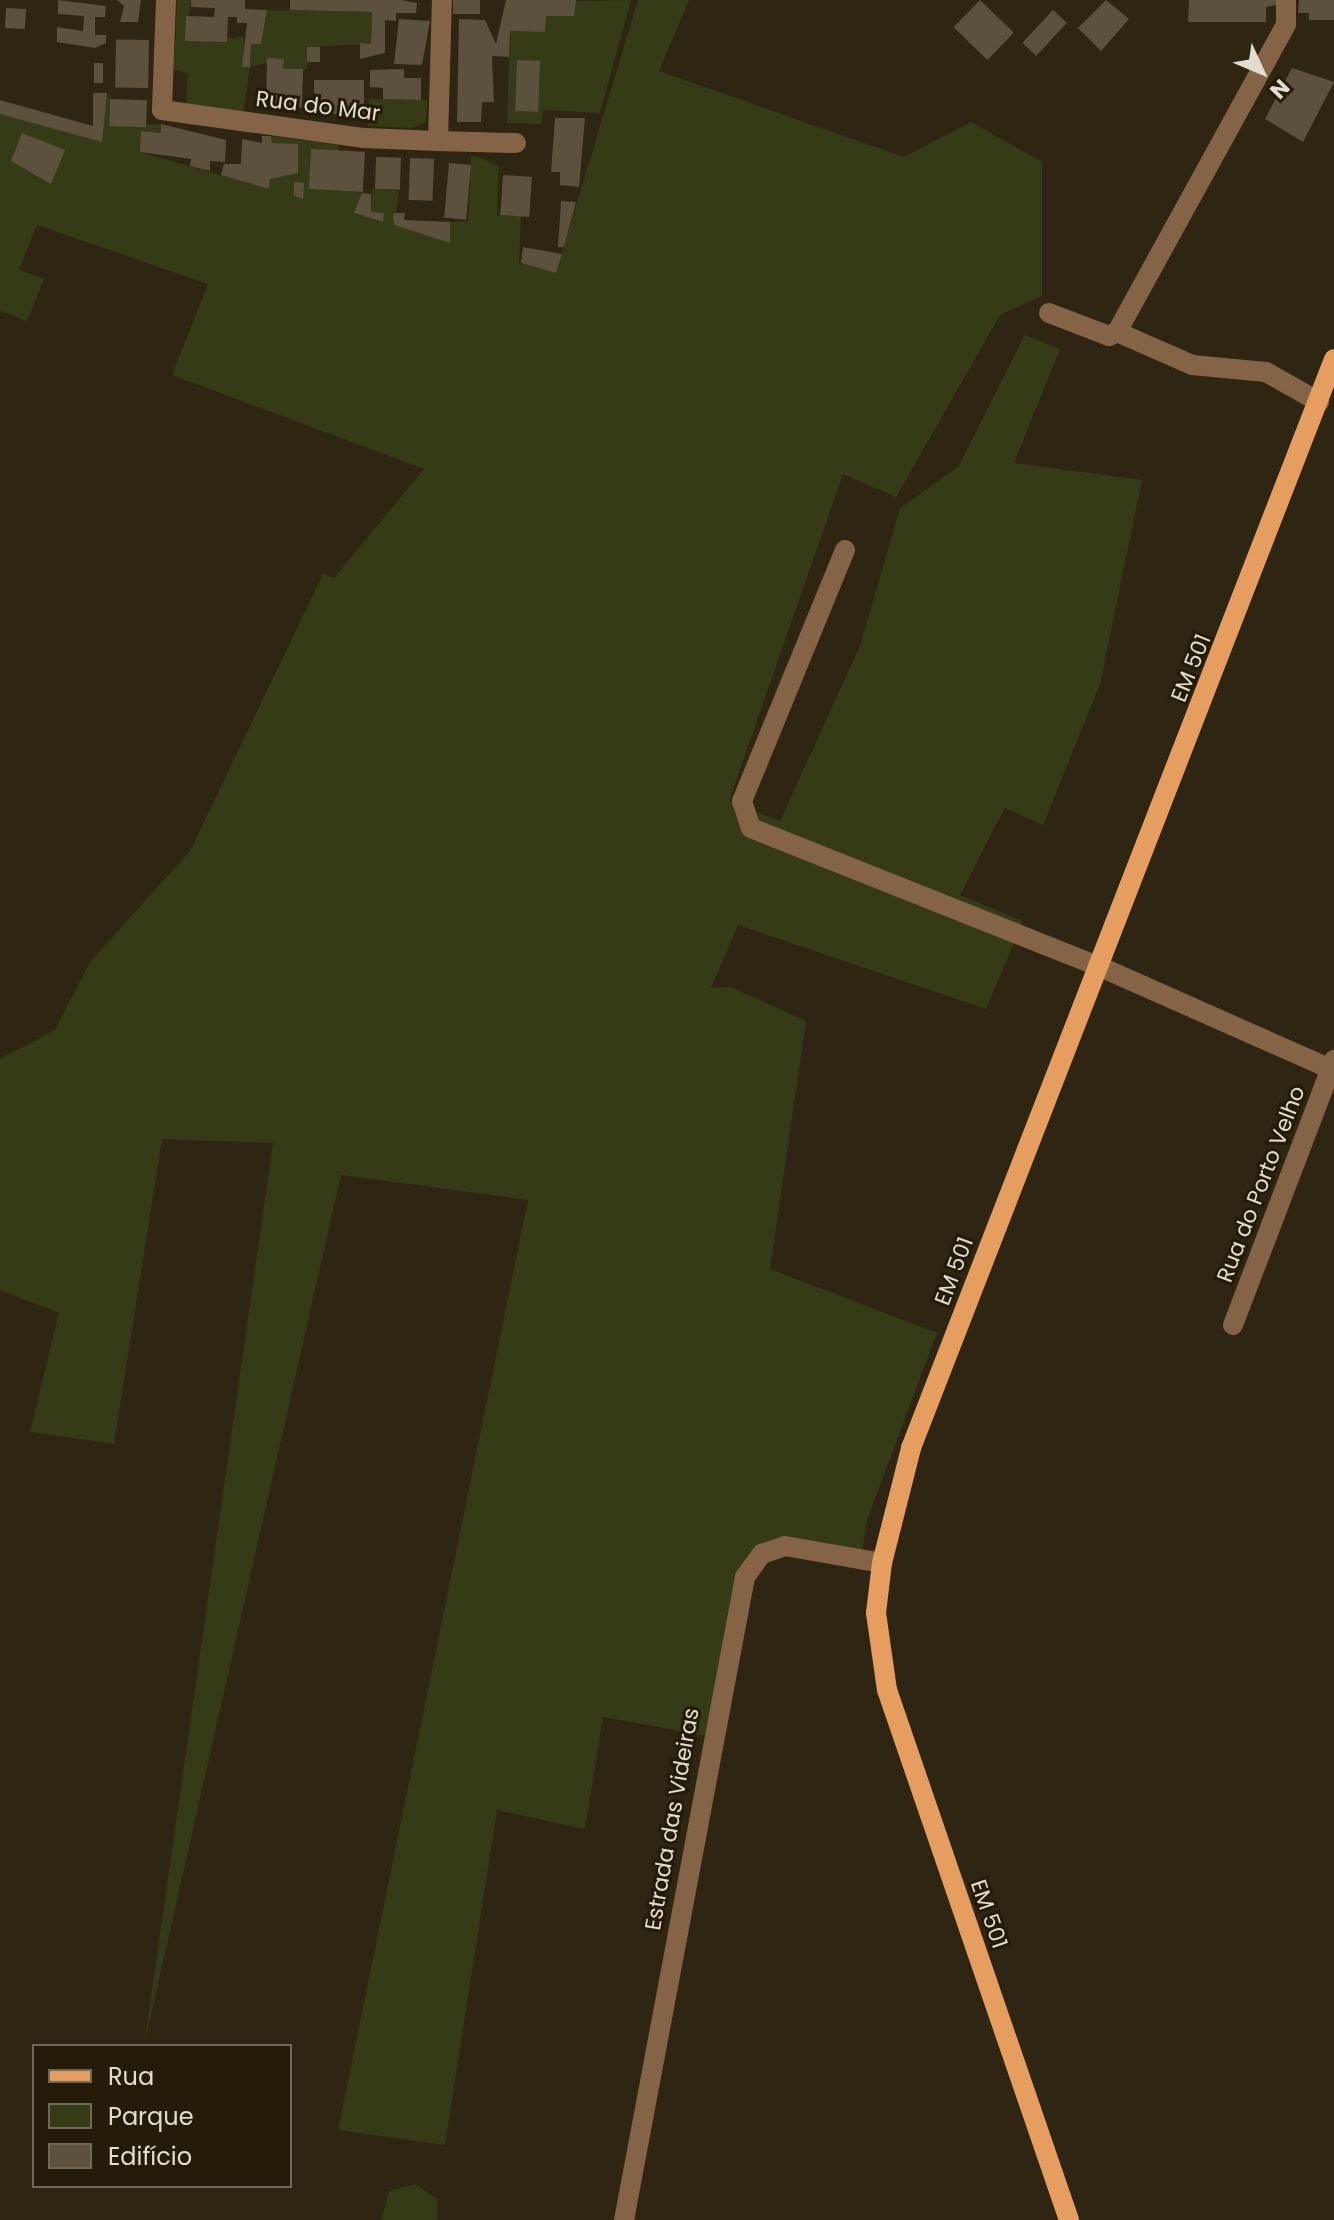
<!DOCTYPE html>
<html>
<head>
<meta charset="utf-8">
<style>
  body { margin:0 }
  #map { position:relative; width:1334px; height:2220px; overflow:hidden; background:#2e2512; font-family:Poppins,sans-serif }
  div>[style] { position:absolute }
  .green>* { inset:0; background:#353b17 }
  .building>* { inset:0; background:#5b513d; transform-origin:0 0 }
  .minor>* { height:20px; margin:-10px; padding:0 10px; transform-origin:10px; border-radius:10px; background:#856346 }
  .major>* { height:20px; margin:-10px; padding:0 10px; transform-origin:10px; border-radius:10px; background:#e59e5f }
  span { translate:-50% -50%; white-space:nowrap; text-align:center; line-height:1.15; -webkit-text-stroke:6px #241b09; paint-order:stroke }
  .street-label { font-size:22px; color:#e3ddd1 }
  .legend { position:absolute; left:32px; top:2044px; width:260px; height:144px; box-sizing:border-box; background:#241b09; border:2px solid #706959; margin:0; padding:10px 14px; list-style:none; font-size:24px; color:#e3ddd1 }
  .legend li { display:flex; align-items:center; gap:16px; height:40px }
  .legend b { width:40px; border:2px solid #706959 }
  .north { position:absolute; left:1222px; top:32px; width:80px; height:80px; -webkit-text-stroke:6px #241b09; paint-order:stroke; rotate:134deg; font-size:22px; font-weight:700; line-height:32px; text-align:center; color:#e3ddd1 }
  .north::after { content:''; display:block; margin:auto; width:28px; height:36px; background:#e3ddd1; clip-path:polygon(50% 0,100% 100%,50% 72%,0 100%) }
</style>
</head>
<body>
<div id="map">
  <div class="green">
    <div style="clip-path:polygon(177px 0,191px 0,185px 41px,244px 37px,243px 67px,250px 66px,251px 44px,261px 44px,267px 10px,372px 12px,371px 44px,308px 47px,307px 69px,283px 69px,283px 59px,250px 67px,243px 112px,186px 106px,188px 74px,174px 69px)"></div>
    <div style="clip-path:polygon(631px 0,600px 113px,543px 110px,542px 124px,507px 123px,510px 31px,544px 32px,546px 16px,574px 16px,575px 1px)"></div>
    <div style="clip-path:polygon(638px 0,689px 0,659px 71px,904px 157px,971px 122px,1042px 162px,1042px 296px,1000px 315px,896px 497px,843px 474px,729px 801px,780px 821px,860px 646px,900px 508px,958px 467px,1025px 335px,1060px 349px,1014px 463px,1142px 480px,1100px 684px,1043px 825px,1005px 808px,960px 895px,1023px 921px,986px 1009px,738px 925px,711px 988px,731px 987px,806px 1021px,770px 1269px,937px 1333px,867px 1520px,861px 1559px,785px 1546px,745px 1576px,712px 1737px,603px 1717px,585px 1829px,497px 1810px,445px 2145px,338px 2130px,528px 1200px,341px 1175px,144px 2046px,273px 1143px,162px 1139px,114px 1444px,30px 1432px,59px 1313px,0 1290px,0 1059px,55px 1030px,90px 962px,190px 851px,323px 574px,334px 578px,424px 469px,172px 375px,208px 284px,37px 225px,19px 270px,44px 279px,27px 321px,0 311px,0 114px,101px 141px,103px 102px,110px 93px,109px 126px,161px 124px,161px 133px,142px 131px,140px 152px,269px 189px,270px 179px,298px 172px,298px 144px,271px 143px,271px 136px,339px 145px,338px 152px,311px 149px,310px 188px,364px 190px,354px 213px,382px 222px,384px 213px,371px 212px,372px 189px,399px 191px,394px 225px,449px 242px,450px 222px,468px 221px,471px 156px,482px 158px,499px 167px,497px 215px,521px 216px,519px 263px,556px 273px)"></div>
    <div style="clip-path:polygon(369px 99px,427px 100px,426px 122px,412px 128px,368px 126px)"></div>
    <div style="clip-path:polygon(416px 2184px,437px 2199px,437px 2220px,381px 2220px,389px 2191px)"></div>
  </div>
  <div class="building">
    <div style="clip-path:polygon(58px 0,106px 6px,105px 17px,95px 17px,95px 35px,106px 35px,106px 43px,95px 48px,57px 42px,57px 27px,83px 31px,84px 16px,58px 14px)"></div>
    <div style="clip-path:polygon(117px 0,141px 0,138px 22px,120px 22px,124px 6px)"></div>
    <div style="clip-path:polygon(191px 0,245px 0,245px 9px,267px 10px,261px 44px,251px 44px,250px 67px,242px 67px,247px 23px,237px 23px,237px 17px,228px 17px,227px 42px,185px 41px,186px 16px,214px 17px,215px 8px,191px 7px)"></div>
    <div style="clip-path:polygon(290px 0,401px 0,417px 3px,416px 13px,396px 13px,396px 21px,385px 20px,385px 53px,360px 59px,360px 43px,371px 44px,372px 12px,290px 10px)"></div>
    <div style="left:453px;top:0;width:27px;height:14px"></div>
    <div style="clip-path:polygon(506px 0,576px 0,574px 16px,546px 16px,545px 32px,510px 31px,509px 57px,492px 56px,494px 102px,482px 102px,481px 122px,457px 122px,459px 19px,485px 20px,496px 44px)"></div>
    <div style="left:980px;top:0;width:47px;height:38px;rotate:44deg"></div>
    <div style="clip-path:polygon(1106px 0,1129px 19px,1101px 51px,1078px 28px)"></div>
    <div style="clip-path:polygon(1189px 0,1276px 0,1276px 5px,1266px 7px,1266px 22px,1188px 22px)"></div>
    <div style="clip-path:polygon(1299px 0,1334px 0,1334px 20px,1309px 20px,1309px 13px,1298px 13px)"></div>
    <div style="left:6px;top:8px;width:20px;height:20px;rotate:3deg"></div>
    <div style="left:1053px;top:10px;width:19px;height:45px;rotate:43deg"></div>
    <div style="clip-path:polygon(399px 19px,430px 21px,422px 65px,394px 64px)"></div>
    <div style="left:149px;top:40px;width:48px;height:33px;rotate:91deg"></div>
    <div style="left:307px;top:47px;width:13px;height:15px"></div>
    <div style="clip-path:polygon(267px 58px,284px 59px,283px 69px,303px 69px,302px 108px,266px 101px)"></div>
    <div style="left:517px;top:60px;width:23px;height:51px;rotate:2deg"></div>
    <div style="left:94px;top:63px;width:9px;height:20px"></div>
    <div style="clip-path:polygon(1292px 68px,1334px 82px,1303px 142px,1265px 119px)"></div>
    <div style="clip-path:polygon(404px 69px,404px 78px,421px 78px,421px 100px,383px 99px,383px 88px,370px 87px,370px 70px)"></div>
    <div style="left:314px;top:80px;width:50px;height:34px"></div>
    <div style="clip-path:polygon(93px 93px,107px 93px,102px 142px,0 114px,0 100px,93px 126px)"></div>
    <div style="left:110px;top:99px;width:37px;height:27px;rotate:2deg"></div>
    <div style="clip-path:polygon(555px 118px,585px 118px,579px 187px,560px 185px,560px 172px,551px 172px)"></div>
    <div style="clip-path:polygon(161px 124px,226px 140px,225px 162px,210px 161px,210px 171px,190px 166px,191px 159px,140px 152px,141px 131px,161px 133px)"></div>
    <div style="clip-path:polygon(22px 133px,65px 150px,51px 184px,11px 161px)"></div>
    <div style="clip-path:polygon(262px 136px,271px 136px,272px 143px,298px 144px,298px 173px,270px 179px,269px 189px,221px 175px,224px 164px,241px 164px,242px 139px,262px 143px)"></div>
    <div style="left:311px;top:149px;width:54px;height:40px;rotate:3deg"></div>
    <div style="left:376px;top:157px;width:25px;height:32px;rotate:2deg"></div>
    <div style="left:410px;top:158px;width:24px;height:42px;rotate:2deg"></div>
    <div style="left:449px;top:163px;width:22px;height:55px;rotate:5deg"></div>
    <div style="left:503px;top:175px;width:29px;height:40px;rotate:4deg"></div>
    <div style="clip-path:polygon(294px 182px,304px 183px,303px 199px,294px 196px)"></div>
    <div style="clip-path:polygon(362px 193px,371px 194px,371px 212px,384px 213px,383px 222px,354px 213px)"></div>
    <div style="clip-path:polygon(561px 201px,576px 202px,564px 247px,558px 247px)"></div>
    <div style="clip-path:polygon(393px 213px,405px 213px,404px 220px,450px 222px,450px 243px,394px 225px)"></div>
    <div style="clip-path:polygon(523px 247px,562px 254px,556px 273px,521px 263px)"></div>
  </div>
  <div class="minor">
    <div style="left:166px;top:0;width:110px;rotate:92.1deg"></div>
    <div style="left:162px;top:110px;width:204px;rotate:7.9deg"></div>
    <div style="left:364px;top:138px;width:74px;rotate:2.3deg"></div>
    <div style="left:438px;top:141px;width:141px;rotate:-88.4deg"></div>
    <div style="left:438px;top:141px;width:78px;rotate:1.5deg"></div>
    <div style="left:1049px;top:313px;width:64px;rotate:21deg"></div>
    <div style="left:1109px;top:336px;width:9px;rotate:-27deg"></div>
    <div style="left:1117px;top:332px;width:351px;rotate:-61.2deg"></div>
    <div style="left:1286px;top:24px;width:24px;rotate:-90deg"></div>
    <div style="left:1117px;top:332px;width:82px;rotate:23.7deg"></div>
    <div style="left:1192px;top:365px;width:74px;rotate:5.4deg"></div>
    <div style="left:1266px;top:372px;width:61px;rotate:29.5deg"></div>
    <div style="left:845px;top:550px;width:271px;rotate:112.3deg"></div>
    <div style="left:742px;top:801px;width:28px;rotate:72deg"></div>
    <div style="left:751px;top:828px;width:371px;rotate:21.7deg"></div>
    <div style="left:1096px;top:965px;width:257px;rotate:23.9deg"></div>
    <div style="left:1233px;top:1325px;width:284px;rotate:-69.1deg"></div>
    <div style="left:624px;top:2220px;width:654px;rotate:-79.34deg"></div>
    <div style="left:745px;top:1577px;width:29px;rotate:-54deg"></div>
    <div style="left:762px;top:1554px;width:24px;rotate:-19deg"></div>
    <div style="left:785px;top:1546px;width:98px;rotate:9.9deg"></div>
  </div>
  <div class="major">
    <div style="left:1069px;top:2220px;width:560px;rotate:-108.95deg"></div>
    <div style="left:887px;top:1690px;width:78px;rotate:-98.1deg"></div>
    <div style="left:876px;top:1613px;width:50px;rotate:-83.2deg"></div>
    <div style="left:882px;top:1563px;width:119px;rotate:-75.8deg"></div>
    <div style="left:911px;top:1448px;width:1168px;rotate:-68.77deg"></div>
  </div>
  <div class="street-label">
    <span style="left:318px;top:106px;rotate:7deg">Rua do Mar</span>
    <span style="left:1191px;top:668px;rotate:-68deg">EM 501</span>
    <span style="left:1261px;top:1184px;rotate:-69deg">Rua do Porto Velho</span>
    <span style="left:954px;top:1271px;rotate:-69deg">EM 501</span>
    <span style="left:672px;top:1819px;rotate:-80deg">Estrada das Videiras</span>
    <span style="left:989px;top:1914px;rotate:71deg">EM 501</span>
  </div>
  <ul class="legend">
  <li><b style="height:10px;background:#e59e5f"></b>Rua</li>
  <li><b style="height:22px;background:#353b17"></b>Parque</li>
  <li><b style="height:22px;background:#5b513d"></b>Edifício</li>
  </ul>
  <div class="north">N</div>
</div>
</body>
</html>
